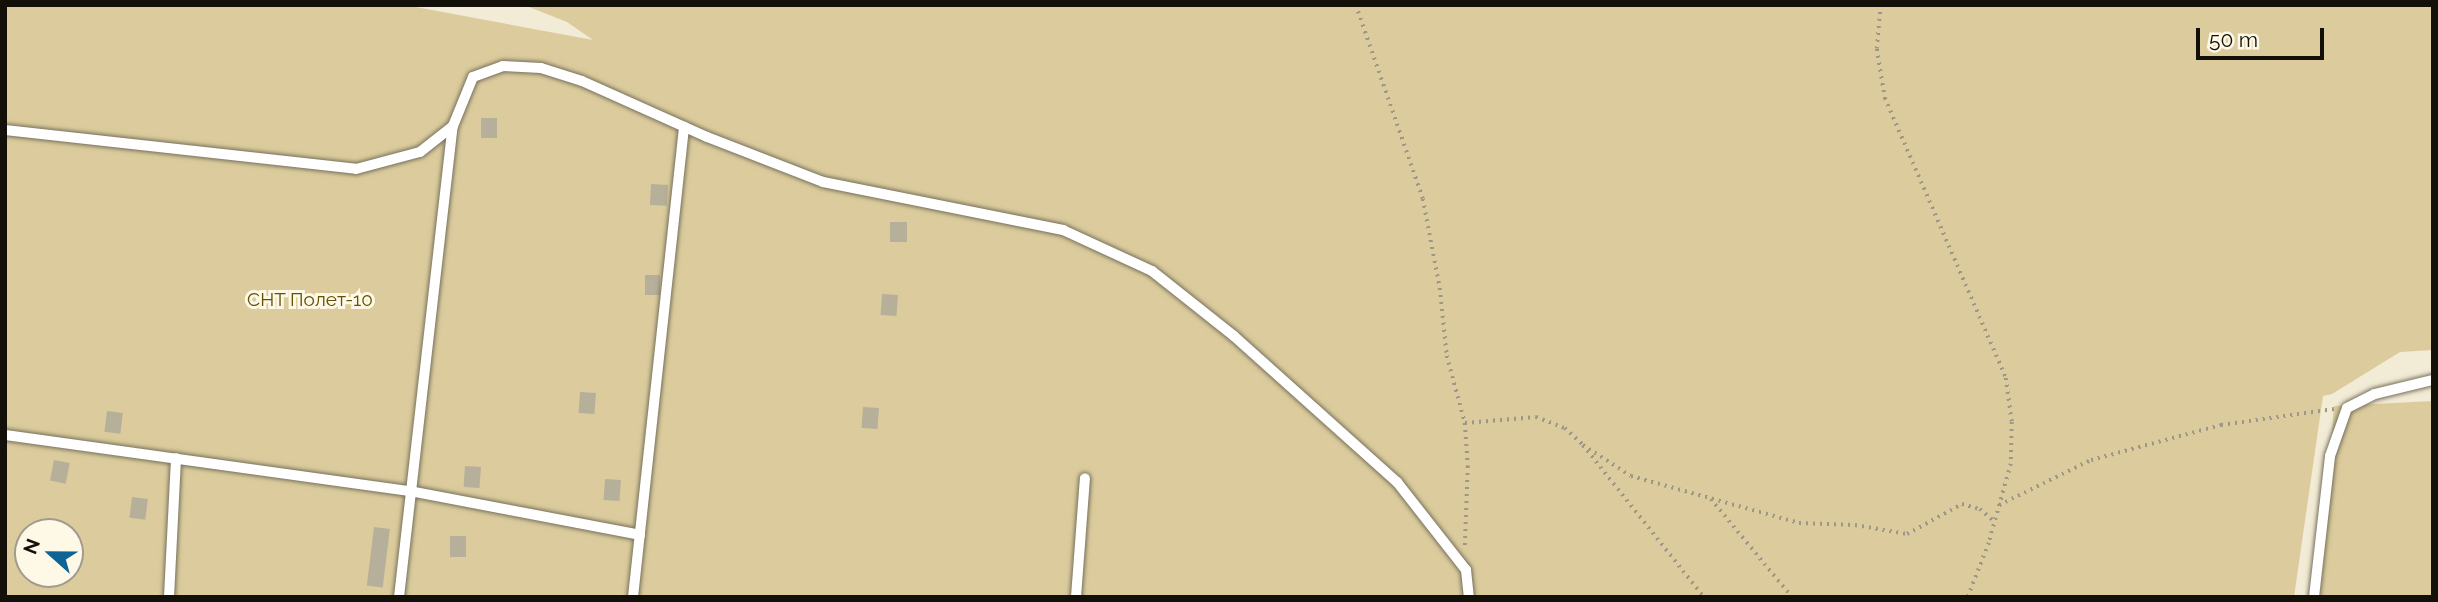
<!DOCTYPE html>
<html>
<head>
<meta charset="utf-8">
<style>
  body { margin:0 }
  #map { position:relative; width:2438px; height:602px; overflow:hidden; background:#f2ebd5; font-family:Raleway,sans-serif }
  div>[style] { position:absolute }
  .green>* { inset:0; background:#dccc9d }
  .building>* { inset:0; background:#b6af9a; transform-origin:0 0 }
  .path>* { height:3.5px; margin-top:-1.75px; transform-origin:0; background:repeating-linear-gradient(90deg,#9c9787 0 2px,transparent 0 7px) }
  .roads { filter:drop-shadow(0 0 2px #77715d) drop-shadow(0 0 2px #77715d) }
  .service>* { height:10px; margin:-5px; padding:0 5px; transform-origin:5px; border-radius:5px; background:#fff }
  span { translate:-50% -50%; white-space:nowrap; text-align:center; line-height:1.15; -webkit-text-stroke:6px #fef8e7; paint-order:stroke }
  .park-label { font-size:19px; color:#645103 }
  .frame { position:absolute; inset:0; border:7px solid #121008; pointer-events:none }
  .north { position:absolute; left:14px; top:518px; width:70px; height:70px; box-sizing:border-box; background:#fef8e7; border:2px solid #a09b8e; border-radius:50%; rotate:291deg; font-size:19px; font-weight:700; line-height:28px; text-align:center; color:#121008 }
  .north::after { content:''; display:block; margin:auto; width:24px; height:32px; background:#106395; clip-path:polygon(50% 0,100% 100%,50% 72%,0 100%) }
  .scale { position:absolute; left:2196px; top:28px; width:128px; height:32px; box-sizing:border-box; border:4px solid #121008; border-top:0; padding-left:9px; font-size:21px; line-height:24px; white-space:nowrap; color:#121008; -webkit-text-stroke:5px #fef8e7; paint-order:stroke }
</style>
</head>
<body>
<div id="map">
  <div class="green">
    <div style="clip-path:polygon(evenodd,5px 5px,405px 5px,593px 40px,567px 22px,524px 5px,2433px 5px,2433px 350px,2400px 352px,2332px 394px,2323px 396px,2294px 597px,5px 597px,5px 5px,28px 532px,70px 532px,70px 574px,28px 574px,28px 532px)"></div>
    <div style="clip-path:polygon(2433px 401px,2433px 597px,2320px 597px,2334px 406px)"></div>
  </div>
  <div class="building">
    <div style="left:481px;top:118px;width:16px;height:20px"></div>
    <div style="left:651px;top:184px;width:17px;height:21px;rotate:3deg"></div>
    <div style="left:890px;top:222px;width:17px;height:20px"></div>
    <div style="left:645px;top:275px;width:15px;height:20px"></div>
    <div style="left:882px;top:294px;width:16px;height:21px;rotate:4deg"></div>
    <div style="left:580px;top:392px;width:16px;height:21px;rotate:4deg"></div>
    <div style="left:863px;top:407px;width:16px;height:21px;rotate:4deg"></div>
    <div style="left:107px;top:411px;width:16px;height:21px;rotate:7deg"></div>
    <div style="left:54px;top:460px;width:16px;height:21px;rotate:11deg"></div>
    <div style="left:465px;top:466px;width:16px;height:21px;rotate:4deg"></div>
    <div style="left:605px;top:479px;width:16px;height:21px;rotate:4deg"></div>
    <div style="left:132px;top:497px;width:16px;height:21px;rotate:7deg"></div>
    <div style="left:374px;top:527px;width:16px;height:59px;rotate:7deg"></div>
    <div style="left:450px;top:536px;width:16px;height:21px"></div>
  </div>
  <div class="path">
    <div style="left:1356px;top:5px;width:205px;rotate:70.9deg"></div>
    <div style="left:1423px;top:199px;width:91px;rotate:79.2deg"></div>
    <div style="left:1440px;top:288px;width:68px;rotate:84.1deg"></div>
    <div style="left:1447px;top:356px;width:69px;rotate:75deg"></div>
    <div style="left:1465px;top:423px;width:43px;rotate:86deg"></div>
    <div style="left:1468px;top:466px;width:81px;rotate:92.1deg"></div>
    <div style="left:1881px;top:5px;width:44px;rotate:95.2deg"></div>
    <div style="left:1877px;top:49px;width:50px;rotate:80.7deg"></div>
    <div style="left:1885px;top:98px;width:305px;rotate:66.6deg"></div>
    <div style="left:2006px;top:378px;width:44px;rotate:82.2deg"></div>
    <div style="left:2012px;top:422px;width:42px;rotate:91.4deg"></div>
    <div style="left:2011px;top:464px;width:82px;rotate:105.6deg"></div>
    <div style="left:1989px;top:543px;width:58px;rotate:111.3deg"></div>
    <div style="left:1465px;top:423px;width:71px;rotate:-4.8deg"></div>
    <div style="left:1536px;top:417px;width:31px;rotate:21deg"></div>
    <div style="left:1565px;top:428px;width:25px;rotate:43deg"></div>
    <div style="left:1583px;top:445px;width:194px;rotate:51.5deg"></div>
    <div style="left:1583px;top:445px;width:57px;rotate:32.9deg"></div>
    <div style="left:1631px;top:476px;width:174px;rotate:15.6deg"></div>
    <div style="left:1799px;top:523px;width:56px;rotate:2deg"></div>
    <div style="left:1855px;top:525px;width:53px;rotate:9.8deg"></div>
    <div style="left:1907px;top:534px;width:63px;rotate:-28.6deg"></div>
    <div style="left:1962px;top:504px;width:19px;rotate:16deg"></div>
    <div style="left:1980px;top:509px;width:20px;rotate:41deg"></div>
    <div style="left:1711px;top:499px;width:127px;rotate:50.4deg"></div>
    <div style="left:1999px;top:505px;width:102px;rotate:-26.1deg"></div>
    <div style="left:2091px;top:460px;width:135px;rotate:-15.1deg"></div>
    <div style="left:2221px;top:425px;width:114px;rotate:-8.1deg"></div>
  </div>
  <div class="roads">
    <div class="service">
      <div style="left:5px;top:130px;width:353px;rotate:6.3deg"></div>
      <div style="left:356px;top:169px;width:66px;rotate:-14.9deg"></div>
      <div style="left:420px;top:152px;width:42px;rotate:-38.2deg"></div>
      <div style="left:5px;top:435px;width:409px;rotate:7.9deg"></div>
      <div style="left:410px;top:491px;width:234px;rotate:10.8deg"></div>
      <div style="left:169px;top:597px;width:139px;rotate:-87.1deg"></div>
      <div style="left:399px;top:597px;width:474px;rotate:-83.5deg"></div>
      <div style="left:453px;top:126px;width:53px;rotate:-67.8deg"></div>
      <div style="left:473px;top:77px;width:32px;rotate:-20deg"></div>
      <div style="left:503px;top:66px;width:38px;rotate:3deg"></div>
      <div style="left:541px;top:68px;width:43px;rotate:17.6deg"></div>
      <div style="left:582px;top:81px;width:137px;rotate:24.1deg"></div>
      <div style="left:707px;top:137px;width:124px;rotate:21.2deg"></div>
      <div style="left:823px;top:182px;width:245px;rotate:11.3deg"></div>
      <div style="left:1063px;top:230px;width:98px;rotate:24.7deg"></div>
      <div style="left:1152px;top:271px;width:105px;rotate:38.4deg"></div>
      <div style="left:1234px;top:336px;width:219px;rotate:41.9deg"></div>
      <div style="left:1397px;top:482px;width:112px;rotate:51.9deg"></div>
      <div style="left:1466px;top:570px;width:27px;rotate:84deg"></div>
      <div style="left:633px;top:597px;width:473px;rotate:-83.8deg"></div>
      <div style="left:1076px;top:597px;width:119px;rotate:-85.7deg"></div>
      <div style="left:2314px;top:597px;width:142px;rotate:-83.5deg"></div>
      <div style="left:2330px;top:456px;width:51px;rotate:-70.5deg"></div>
      <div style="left:2347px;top:408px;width:31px;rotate:-27deg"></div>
      <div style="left:2375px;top:394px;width:60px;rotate:-13.6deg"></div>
    </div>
  </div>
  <div class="park-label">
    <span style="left:310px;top:300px">СНТ Полет-10</span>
  </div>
  <div class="frame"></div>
  <div class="north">N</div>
  <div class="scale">50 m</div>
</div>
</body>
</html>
